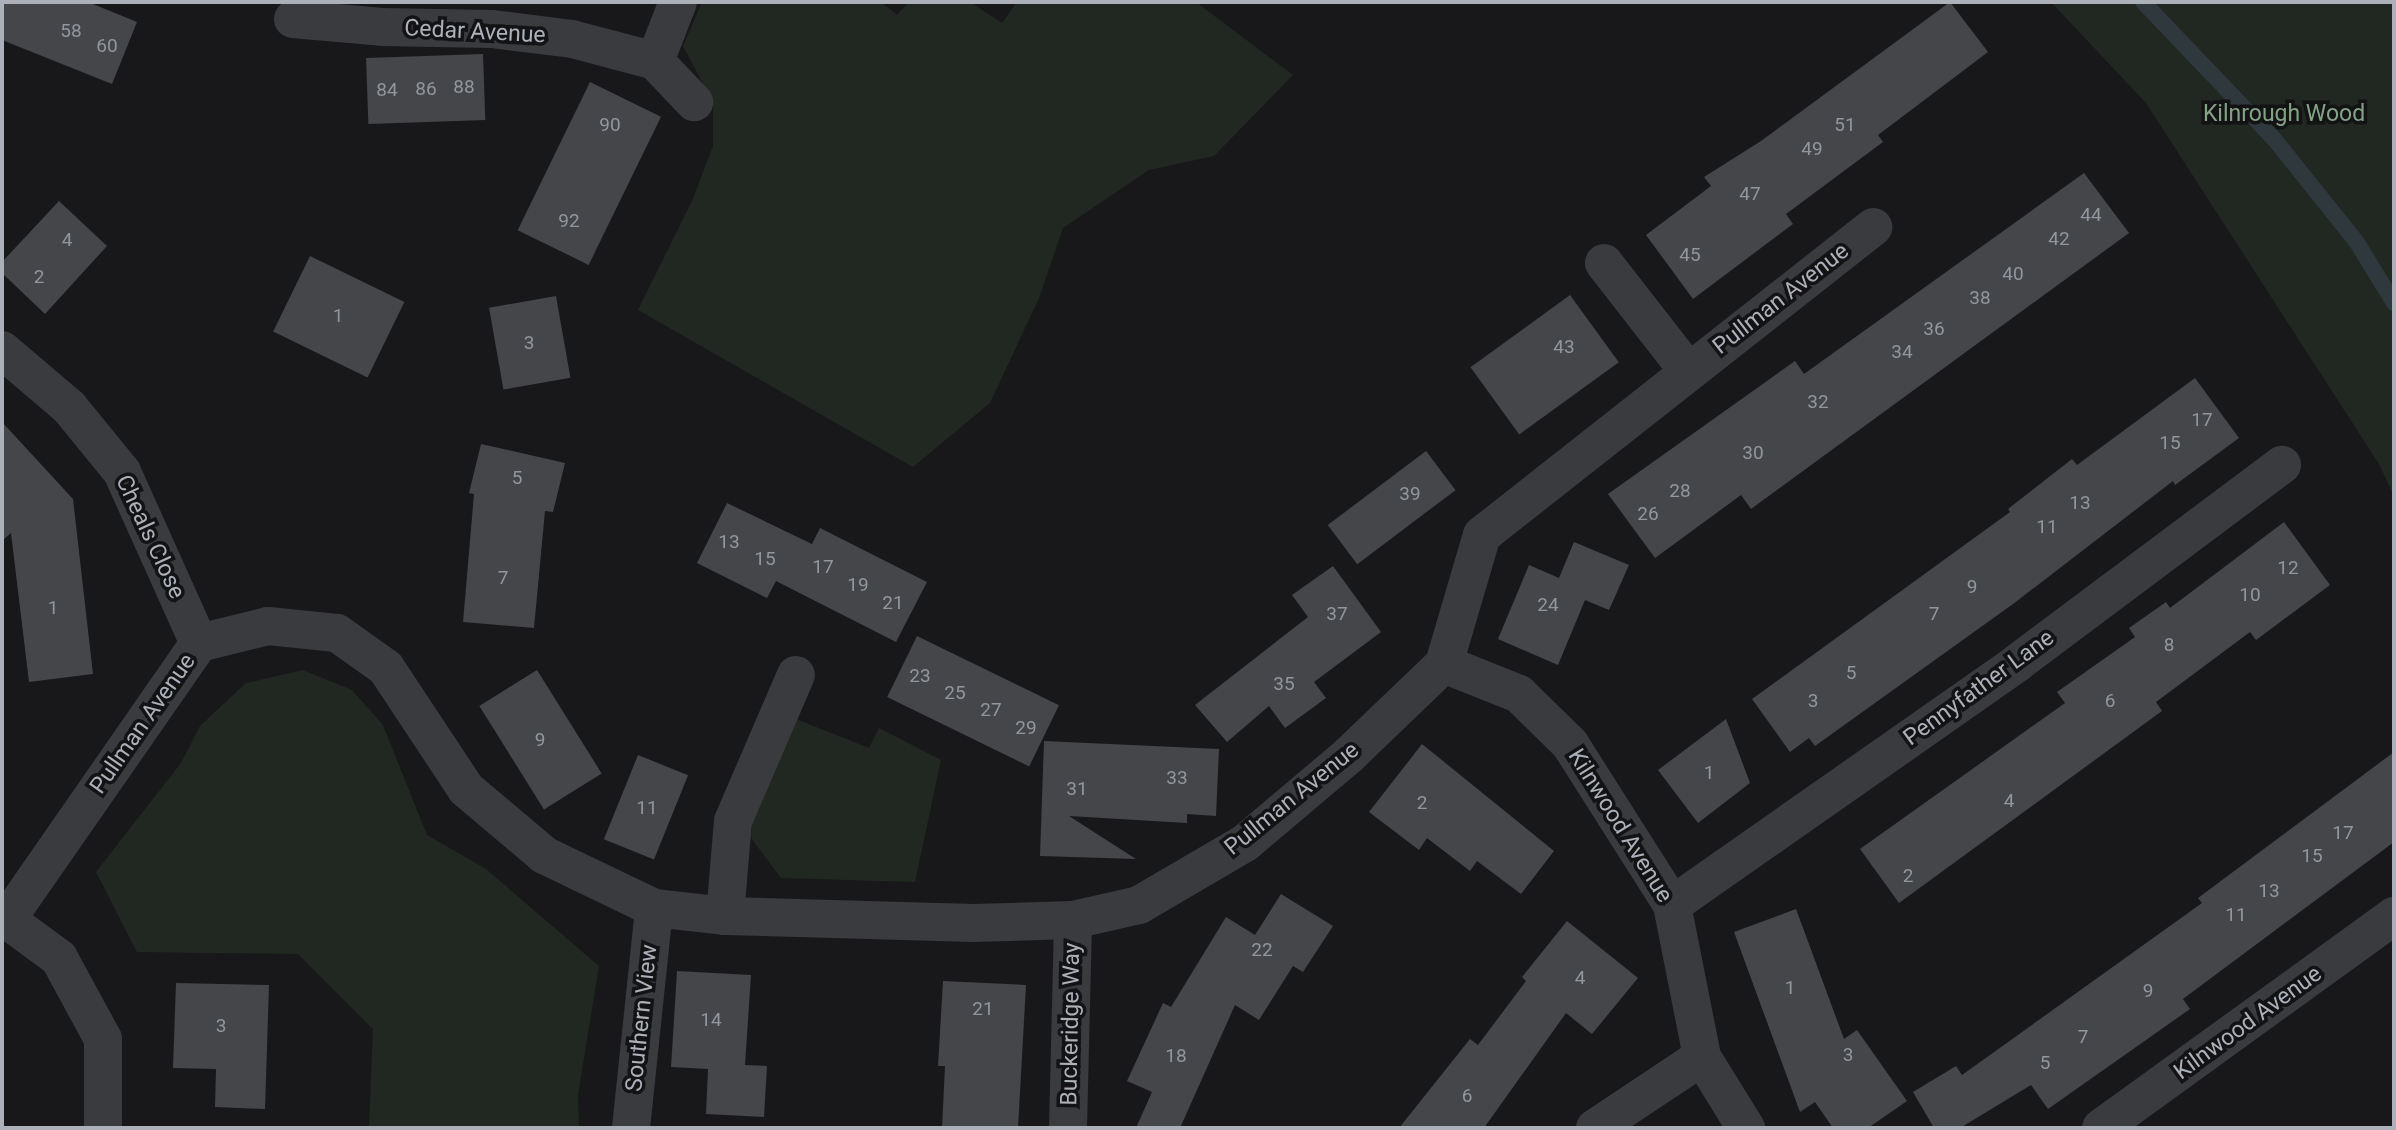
<!DOCTYPE html>
<html>
<head>
<meta charset="utf-8">
<style>
  body { margin:0 }
  #map { position:relative; width:2396px; height:1130px; overflow:hidden; background:#18181a; font-family:Roboto,sans-serif }
  div>[style] { position:absolute }
  .green>* { inset:0; background:#212821 }
  .stream>* { height:16px; margin:-8px; padding:0 8px; transform-origin:8px; border-radius:8px; background:#2f383d }
  .building>* { inset:0; background:#45464a; transform-origin:0 0 }
  .street>* { height:38px; margin:-19px; padding:0 19px; transform-origin:19px; border-radius:19px; background:#3a3b3f }
  span { translate:-50% -50%; white-space:nowrap; text-align:center; line-height:1.15; -webkit-text-stroke:7px #131315; paint-order:stroke }
  .number-label { font-size:19px; color:#92969d }
  .number-label span { -webkit-text-stroke-width:0 }
  .street-label { font-size:23px; color:#acb0b9 }
  .park-label { font-size:23px; color:#84a285 }
  .frame { position:absolute; inset:0; border:4px solid #acb0b9; pointer-events:none }
</style>
</head>
<body>
<div id="map">
  <div class="green">
    <div style="clip-path:polygon(702px 2px,881px 2px,897px 15px,909px 2px,970px 2px,1002px 23px,1017px 2px,1196px 2px,1293px 75px,1214px 156px,1149px 170px,1063px 228px,1039px 298px,990px 403px,913px 467px,638px 310px,692px 201px,713px 146px,713px 103px,683px 46px)"></div>
    <div style="clip-path:polygon(2051px 2px,2394px 2px,2394px 496px,2379px 464px,2146px 103px)"></div>
    <div style="clip-path:polygon(303px 670px,352px 690px,383px 725px,427px 835px,486px 869px,599px 966px,578px 1095px,579px 1128px,369px 1128px,373px 1029px,298px 954px,137px 952px,96px 872px,181px 763px,200px 726px,246px 683px)"></div>
    <div style="clip-path:polygon(796px 719px,869px 748px,879px 728px,941px 760px,915px 882px,781px 878px,751px 838px,754px 797px)"></div>
  </div>
  <div class="stream">
    <div style="left:2143px;top:2px;width:191px;rotate:46.3deg"></div>
    <div style="left:2275px;top:140px;width:129px;rotate:51.3deg"></div>
    <div style="left:2356px;top:241px;width:73px;rotate:58.5deg"></div>
  </div>
  <div class="building">
    <div style="clip-path:polygon(2px 2px,88px 2px,137px 22px,112px 84px,2px 40px)"></div>
    <div style="clip-path:polygon(1950px 2px,1988px 52px,1878px 135px,1883px 142px,1786px 214px,1793px 224px,1693px 299px,1646px 235px,1711px 186px,1704px 177px,1761px 141px)"></div>
    <div style="left:483px;top:54px;width:66px;height:117px;rotate:88deg"></div>
    <div style="left:590px;top:82px;width:79px;height:165px;rotate:26deg"></div>
    <div style="clip-path:polygon(2084px 173px,2129px 233px,1751px 509px,1741px 495px,1655px 558px,1608px 494px,1795px 361px,1804px 374px)"></div>
    <div style="clip-path:polygon(59px 201px,107px 246px,45px 314px,2px 273px,2px 262px)"></div>
    <div style="left:310px;top:256px;width:105px;height:84px;rotate:26deg"></div>
    <div style="left:1570px;top:295px;width:83px;height:123px;rotate:54deg"></div>
    <div style="left:556px;top:296px;width:83px;height:68px;rotate:80deg"></div>
    <div style="clip-path:polygon(2195px 378px,2239px 438px,2175px 485px,2173px 481px,2013px 604px,1815px 746px,1809px 738px,1790px 752px,1752px 699px,2010px 512px,2008px 509px,2072px 459px,2077px 465px)"></div>
    <div style="clip-path:polygon(2px 422px,73px 499px,93px 674px,29px 682px,11px 533px,2px 541px)"></div>
    <div style="clip-path:polygon(481px 444px,565px 463px,553px 512px,545px 511px,534px 628px,463px 622px,474px 494px,469px 493px)"></div>
    <div style="left:1426px;top:451px;width:49px;height:123px;rotate:53deg"></div>
    <div style="clip-path:polygon(727px 503px,812px 544px,820px 528px,927px 582px,896px 642px,776px 581px,767px 598px,697px 563px)"></div>
    <div style="clip-path:polygon(2284px 522px,2330px 585px,2256px 640px,2250px 632px,2156px 702px,2162px 711px,1899px 903px,1860px 849px,2065px 703px,2057px 692px,2135px 637px,2129px 628px,2166px 602px,2170px 608px)"></div>
    <div style="clip-path:polygon(1574px 542px,1629px 565px,1609px 610px,1585px 600px,1558px 665px,1498px 639px,1529px 565px,1559px 578px)"></div>
    <div style="clip-path:polygon(1333px 566px,1381px 632px,1314px 682px,1326px 698px,1285px 728px,1269px 706px,1227px 742px,1195px 705px,1308px 617px,1292px 595px)"></div>
    <div style="left:917px;top:636px;width:158px;height:68px;rotate:26deg"></div>
    <div style="left:537px;top:670px;width:122px;height:68px;rotate:58deg"></div>
    <div style="clip-path:polygon(1726px 719px,1750px 783px,1698px 823px,1658px 770px)"></div>
    <div style="clip-path:polygon(1044px 741px,1219px 749px,1216px 816px,1187px 814px,1187px 823px,1069px 816px,1136px 859px,1040px 856px)"></div>
    <div style="clip-path:polygon(1422px 744px,1554px 851px,1521px 894px,1477px 861px,1470px 871px,1427px 838px,1419px 850px,1369px 812px)"></div>
    <div style="clip-path:polygon(2394px 752px,2394px 842px,2183px 999px,2190px 1009px,2048px 1109px,2031px 1085px,1960px 1128px,1934px 1128px,1913px 1092px,1956px 1066px,1962px 1075px,2202px 903px,2198px 898px)"></div>
    <div style="left:638px;top:755px;width:54px;height:91px;rotate:22deg"></div>
    <div style="clip-path:polygon(1281px 894px,1333px 926px,1303px 972px,1293px 966px,1259px 1020px,1235px 1005px,1180px 1128px,1136px 1128px,1152px 1092px,1127px 1081px,1163px 1003px,1171px 1007px,1226px 917px,1255px 935px)"></div>
    <div style="clip-path:polygon(1796px 909px,1844px 1039px,1857px 1030px,1907px 1101px,1868px 1128px,1833px 1128px,1815px 1102px,1800px 1112px,1734px 932px)"></div>
    <div style="clip-path:polygon(1567px 921px,1638px 978px,1592px 1034px,1566px 1013px,1484px 1128px,1399px 1128px,1470px 1039px,1478px 1045px,1526px 981px,1522px 977px)"></div>
    <div style="clip-path:polygon(677px 971px,751px 975px,745px 1065px,767px 1066px,764px 1117px,706px 1114px,708px 1069px,671px 1067px)"></div>
    <div style="clip-path:polygon(943px 981px,1026px 985px,1018px 1128px,942px 1128px,945px 1066px,938px 1066px)"></div>
    <div style="clip-path:polygon(176px 983px,269px 985px,265px 1109px,215px 1107px,216px 1069px,173px 1068px)"></div>
  </div>
  <div class="street">
    <div style="left:293px;top:19px;width:89px;rotate:5.1deg"></div>
    <div style="left:382px;top:27px;width:110px;rotate:1deg"></div>
    <div style="left:492px;top:29px;width:81px;rotate:7.1deg"></div>
    <div style="left:572px;top:39px;width:86px;rotate:14.8deg"></div>
    <div style="left:655px;top:61px;width:63px;rotate:-68.7deg"></div>
    <div style="left:655px;top:61px;width:57px;rotate:46.4deg"></div>
    <div style="left:1604px;top:263px;width:138px;rotate:52.1deg"></div>
    <div style="left:2px;top:350px;width:88px;rotate:40.4deg"></div>
    <div style="left:69px;top:407px;width:84px;rotate:50.8deg"></div>
    <div style="left:122px;top:472px;width:188px;rotate:65.8deg"></div>
    <div style="left:1444px;top:664px;width:81px;rotate:21.8deg"></div>
    <div style="left:1519px;top:694px;width:71px;rotate:44.4deg"></div>
    <div style="left:1570px;top:744px;width:191px;rotate:57.6deg"></div>
    <div style="left:1672px;top:905px;width:155px;rotate:78.8deg"></div>
    <div style="left:1702px;top:1057px;width:84px;rotate:58.2deg"></div>
    <div style="left:1672px;top:905px;width:421px;rotate:-35deg"></div>
    <div style="left:2017px;top:663px;width:331px;rotate:-36.8deg"></div>
    <div style="left:2px;top:916px;width:71px;rotate:36.4deg"></div>
    <div style="left:59px;top:958px;width:92px;rotate:61.5deg"></div>
    <div style="left:103px;top:1039px;width:89px;rotate:90deg"></div>
    <div style="left:725px;top:916px;width:95px;rotate:-85.2deg"></div>
    <div style="left:733px;top:821px;width:159px;rotate:-66.7deg"></div>
    <div style="left:8px;top:918px;width:335px;rotate:-55.2deg"></div>
    <div style="left:199px;top:643px;width:71px;rotate:-13.8deg"></div>
    <div style="left:268px;top:626px;width:69px;rotate:5.8deg"></div>
    <div style="left:337px;top:633px;width:60px;rotate:35.5deg"></div>
    <div style="left:386px;top:668px;width:145px;rotate:56.5deg"></div>
    <div style="left:466px;top:789px;width:102px;rotate:40.2deg"></div>
    <div style="left:544px;top:855px;width:122px;rotate:25.7deg"></div>
    <div style="left:654px;top:908px;width:71px;rotate:6.4deg"></div>
    <div style="left:725px;top:916px;width:249px;rotate:1.6deg"></div>
    <div style="left:974px;top:923px;width:99px;rotate:-1.7deg"></div>
    <div style="left:1073px;top:920px;width:68px;rotate:-12.8deg"></div>
    <div style="left:1139px;top:905px;width:123px;rotate:-30.3deg"></div>
    <div style="left:1245px;top:843px;width:136px;rotate:-40.2deg"></div>
    <div style="left:1349px;top:755px;width:132px;rotate:-43.8deg"></div>
    <div style="left:1444px;top:664px;width:134px;rotate:-73.6deg"></div>
    <div style="left:1482px;top:535px;width:498px;rotate:-38.2deg"></div>
    <div style="left:631px;top:1128px;width:221px;rotate:-84deg"></div>
    <div style="left:1068px;top:1128px;width:208px;rotate:-88.6deg"></div>
    <div style="left:1595px;top:1128px;width:128px;rotate:-33.6deg"></div>
    <div style="left:2101px;top:1128px;width:362px;rotate:-35.9deg"></div>
  </div>
  <div class="number-label">
    <span style="left:71px;top:31px">58</span>
    <span style="left:107px;top:46px">60</span>
    <span style="left:464px;top:87px">88</span>
    <span style="left:426px;top:89px">86</span>
    <span style="left:387px;top:90px">84</span>
    <span style="left:610px;top:125px">90</span>
    <span style="left:1845px;top:125px">51</span>
    <span style="left:1812px;top:149px">49</span>
    <span style="left:1750px;top:194px">47</span>
    <span style="left:2091px;top:215px">44</span>
    <span style="left:569px;top:221px">92</span>
    <span style="left:2059px;top:239px">42</span>
    <span style="left:67px;top:240px">4</span>
    <span style="left:1690px;top:255px">45</span>
    <span style="left:2013px;top:274px">40</span>
    <span style="left:39px;top:277px">2</span>
    <span style="left:1980px;top:298px">38</span>
    <span style="left:338px;top:316px">1</span>
    <span style="left:1934px;top:329px">36</span>
    <span style="left:529px;top:343px">3</span>
    <span style="left:1564px;top:347px">43</span>
    <span style="left:1902px;top:352px">34</span>
    <span style="left:1818px;top:402px">32</span>
    <span style="left:2202px;top:420px">17</span>
    <span style="left:2170px;top:443px">15</span>
    <span style="left:1753px;top:453px">30</span>
    <span style="left:517px;top:478px">5</span>
    <span style="left:1680px;top:491px">28</span>
    <span style="left:1410px;top:494px">39</span>
    <span style="left:2080px;top:503px">13</span>
    <span style="left:1648px;top:514px">26</span>
    <span style="left:2047px;top:527px">11</span>
    <span style="left:729px;top:542px">13</span>
    <span style="left:765px;top:559px">15</span>
    <span style="left:823px;top:567px">17</span>
    <span style="left:2288px;top:568px">12</span>
    <span style="left:503px;top:578px">7</span>
    <span style="left:858px;top:585px">19</span>
    <span style="left:1972px;top:587px">9</span>
    <span style="left:2250px;top:595px">10</span>
    <span style="left:893px;top:603px">21</span>
    <span style="left:1548px;top:605px">24</span>
    <span style="left:53px;top:608px">1</span>
    <span style="left:1337px;top:614px">37</span>
    <span style="left:1934px;top:614px">7</span>
    <span style="left:2169px;top:645px">8</span>
    <span style="left:1851px;top:673px">5</span>
    <span style="left:920px;top:676px">23</span>
    <span style="left:1284px;top:684px">35</span>
    <span style="left:955px;top:693px">25</span>
    <span style="left:1813px;top:701px">3</span>
    <span style="left:2110px;top:701px">6</span>
    <span style="left:991px;top:710px">27</span>
    <span style="left:1026px;top:728px">29</span>
    <span style="left:540px;top:740px">9</span>
    <span style="left:1709px;top:773px">1</span>
    <span style="left:1177px;top:778px">33</span>
    <span style="left:1077px;top:789px">31</span>
    <span style="left:2009px;top:801px">4</span>
    <span style="left:1422px;top:803px">2</span>
    <span style="left:647px;top:808px">11</span>
    <span style="left:2343px;top:833px">17</span>
    <span style="left:2312px;top:856px">15</span>
    <span style="left:1908px;top:876px">2</span>
    <span style="left:2269px;top:891px">13</span>
    <span style="left:2236px;top:915px">11</span>
    <span style="left:1262px;top:950px">22</span>
    <span style="left:1580px;top:978px">4</span>
    <span style="left:1790px;top:988px">1</span>
    <span style="left:2148px;top:991px">9</span>
    <span style="left:983px;top:1009px">21</span>
    <span style="left:711px;top:1020px">14</span>
    <span style="left:221px;top:1026px">3</span>
    <span style="left:2083px;top:1037px">7</span>
    <span style="left:1848px;top:1055px">3</span>
    <span style="left:1176px;top:1056px">18</span>
    <span style="left:2045px;top:1063px">5</span>
    <span style="left:1467px;top:1096px">6</span>
  </div>
  <div class="street-label">
    <span style="left:475px;top:32px;rotate:3deg">Cedar Avenue</span>
    <span style="left:1781px;top:299px;rotate:-38deg">Pullman Avenue</span>
    <span style="left:150px;top:537px;rotate:65deg">Cheals Close</span>
    <span style="left:1979px;top:688px;rotate:-36deg">Pennyfather Lane</span>
    <span style="left:143px;top:724px;rotate:-55deg">Pullman Avenue</span>
    <span style="left:1292px;top:799px;rotate:-39deg">Pullman Avenue</span>
    <span style="left:1620px;top:826px;rotate:58deg">Kilnwood Avenue</span>
    <span style="left:642px;top:1018px;rotate:-84deg">Southern View</span>
    <span style="left:2248px;top:1023px;rotate:-36deg">Kilnwood Avenue</span>
    <span style="left:1071px;top:1024px;rotate:-89deg">Buckeridge Way</span>
  </div>
  <div class="park-label">
    <span style="left:2284px;top:114px">Kilnrough Wood</span>
  </div>
  <div class="frame"></div>
</div>
</body>
</html>
